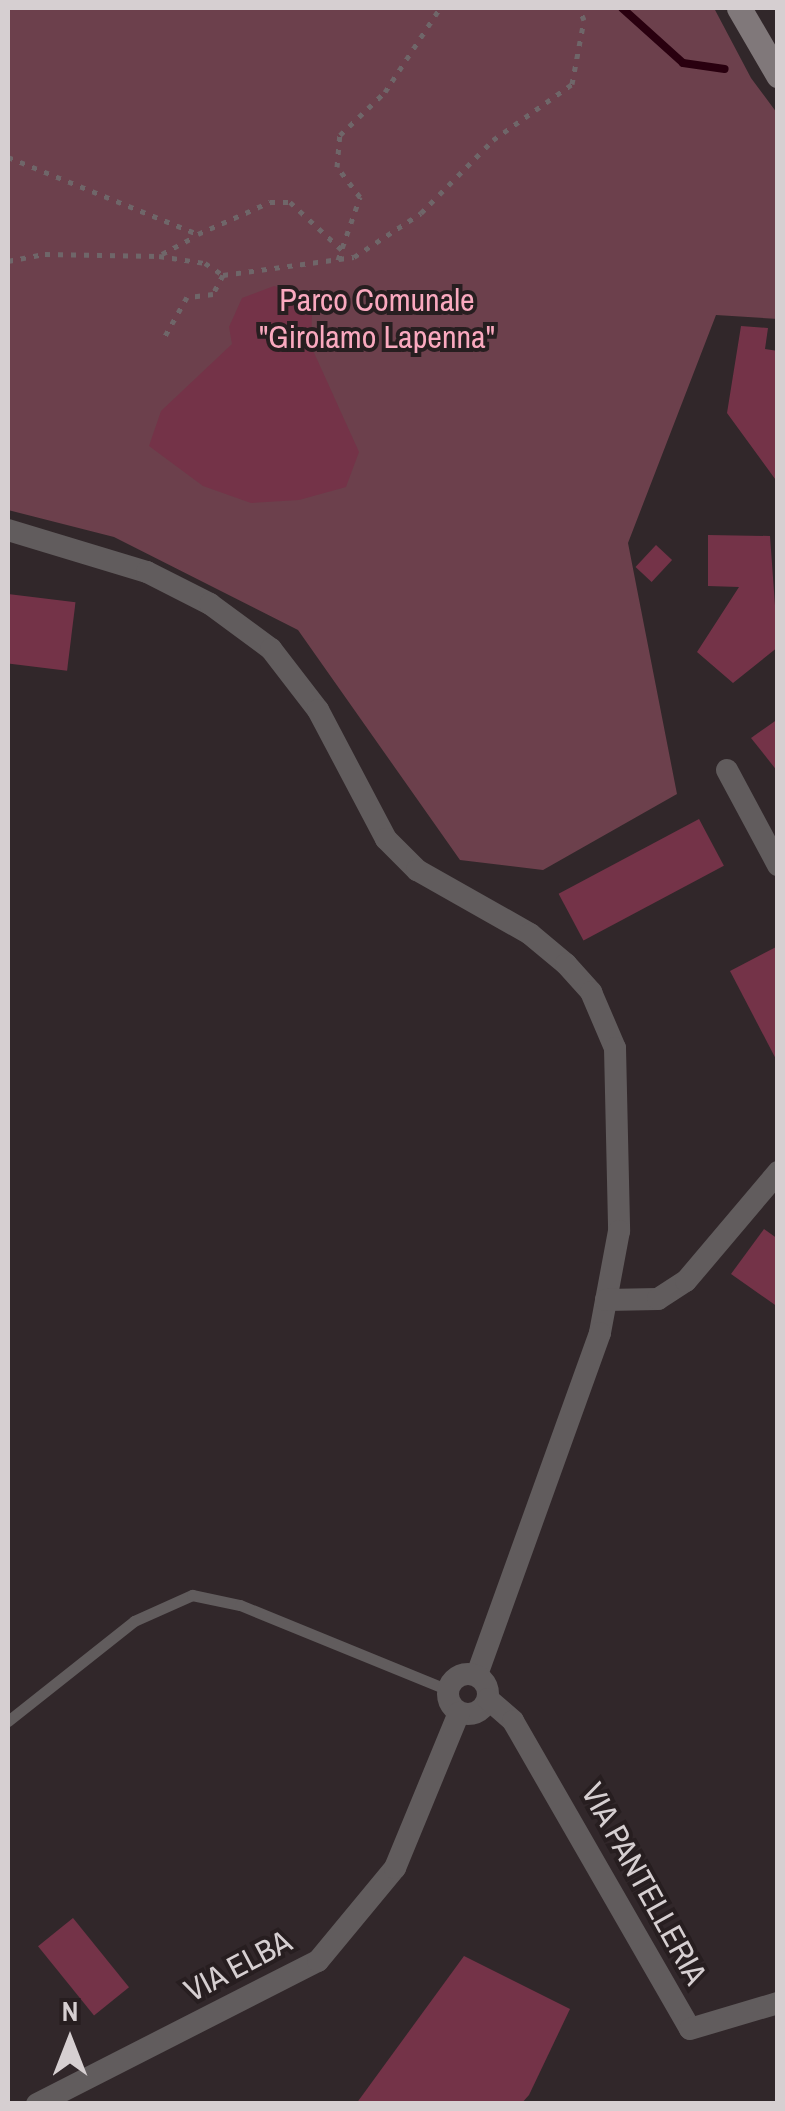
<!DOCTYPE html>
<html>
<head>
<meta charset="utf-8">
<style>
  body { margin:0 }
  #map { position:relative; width:785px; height:2111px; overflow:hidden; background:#31272a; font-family:"Archivo Narrow",sans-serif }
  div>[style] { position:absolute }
  .green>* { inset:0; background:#6c404c }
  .stream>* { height:8px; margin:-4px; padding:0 4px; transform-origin:4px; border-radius:4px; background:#29000f }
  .building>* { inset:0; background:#743348; transform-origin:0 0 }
  .path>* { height:5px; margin-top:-2.5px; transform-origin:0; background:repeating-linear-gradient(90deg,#6f6669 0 5px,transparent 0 13px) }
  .lane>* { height:11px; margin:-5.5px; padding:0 5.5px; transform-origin:5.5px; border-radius:5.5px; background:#615c5d }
  .street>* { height:22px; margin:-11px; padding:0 11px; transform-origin:11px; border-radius:11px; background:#615c5d }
  .street>.ring { margin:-11px; padding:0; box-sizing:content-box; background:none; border:22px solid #615c5d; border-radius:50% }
  .secondary>* { height:25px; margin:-12.5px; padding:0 12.5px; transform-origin:12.5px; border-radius:12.5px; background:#80787a }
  span { translate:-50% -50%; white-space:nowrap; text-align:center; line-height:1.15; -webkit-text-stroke:8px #271e20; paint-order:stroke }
  .park-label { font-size:32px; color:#faa9bf }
  .street-label { font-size:32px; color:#d6cfd1 }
  .frame { position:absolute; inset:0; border:10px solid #d6cfd1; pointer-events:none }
  .north { position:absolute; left:20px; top:1991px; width:100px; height:100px; -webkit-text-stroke:8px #271e20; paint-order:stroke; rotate:0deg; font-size:28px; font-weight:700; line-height:40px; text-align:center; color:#d6cfd1 }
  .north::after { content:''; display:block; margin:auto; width:35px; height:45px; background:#d6cfd1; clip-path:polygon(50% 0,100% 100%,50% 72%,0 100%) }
</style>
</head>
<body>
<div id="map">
  <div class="green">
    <div style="clip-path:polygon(8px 8px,714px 8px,751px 78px,777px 113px,778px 319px,716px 315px,628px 543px,677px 794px,543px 870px,460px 860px,298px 630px,114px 537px,8px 510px)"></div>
  </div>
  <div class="stream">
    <div style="left:622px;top:8px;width:82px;rotate:42deg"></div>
    <div style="left:683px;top:63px;width:42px;rotate:8.1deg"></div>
  </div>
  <div class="building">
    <div style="clip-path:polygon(274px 286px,290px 290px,312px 314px,311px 346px,359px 452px,346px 487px,299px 500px,251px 503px,203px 486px,149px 446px,161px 411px,232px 344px,229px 327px,242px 298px)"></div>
    <div style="clip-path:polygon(741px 326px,768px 328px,765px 349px,778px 351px,778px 483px,727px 413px)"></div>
    <div style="clip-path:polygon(708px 535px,770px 536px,778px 647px,733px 683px,697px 652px,739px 587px,708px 586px)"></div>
    <div style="left:656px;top:545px;width:22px;height:30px;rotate:43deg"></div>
    <div style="left:8px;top:594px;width:68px;height:69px;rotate:7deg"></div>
    <div style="clip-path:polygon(778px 719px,778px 772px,751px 738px)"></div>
    <div style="left:699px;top:819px;width:53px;height:159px;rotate:62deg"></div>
    <div style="clip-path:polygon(778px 946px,778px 1063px,730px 971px)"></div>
    <div style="clip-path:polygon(764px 1229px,778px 1239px,778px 1307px,731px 1274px)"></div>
    <div style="left:73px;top:1918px;width:89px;height:45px;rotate:51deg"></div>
    <div style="clip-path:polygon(464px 1956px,570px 2009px,529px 2095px,521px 2104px,356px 2104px)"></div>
  </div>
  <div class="path">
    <div style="left:8px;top:157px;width:205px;rotate:22.1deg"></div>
    <div style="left:198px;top:234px;width:79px;rotate:-24deg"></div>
    <div style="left:270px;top:202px;width:20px"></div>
    <div style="left:290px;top:202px;width:71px;rotate:42.7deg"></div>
    <div style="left:162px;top:254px;width:38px;rotate:-28deg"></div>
    <div style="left:338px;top:260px;width:67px;rotate:-70.8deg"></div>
    <div style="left:360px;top:197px;width:38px;rotate:-127deg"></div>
    <div style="left:337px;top:167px;width:32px;rotate:-85deg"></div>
    <div style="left:340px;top:135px;width:62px;rotate:-43.7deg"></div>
    <div style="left:385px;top:92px;width:100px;rotate:-56.8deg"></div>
    <div style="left:8px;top:261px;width:38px;rotate:-11deg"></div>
    <div style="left:45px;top:254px;width:114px;rotate:1deg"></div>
    <div style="left:159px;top:256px;width:47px;rotate:8.7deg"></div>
    <div style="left:205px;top:263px;width:22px;rotate:34deg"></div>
    <div style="left:223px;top:275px;width:21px;rotate:118deg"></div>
    <div style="left:213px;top:294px;width:26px;rotate:173deg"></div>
    <div style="left:187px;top:297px;width:45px;rotate:119.4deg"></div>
    <div style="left:223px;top:275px;width:132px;rotate:-7.8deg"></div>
    <div style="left:354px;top:257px;width:80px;rotate:-33.3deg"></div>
    <div style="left:421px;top:213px;width:103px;rotate:-45.4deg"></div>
    <div style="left:493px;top:140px;width:97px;rotate:-35.3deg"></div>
    <div style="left:572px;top:84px;width:65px;rotate:-79.4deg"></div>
    <div style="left:584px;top:20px;width:13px;rotate:-113deg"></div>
  </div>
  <div class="lane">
    <div style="left:8px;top:1721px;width:161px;rotate:-38.4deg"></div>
    <div style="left:134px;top:1621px;width:64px;rotate:-24.1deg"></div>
    <div style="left:192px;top:1595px;width:49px;rotate:11.8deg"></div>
    <div style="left:240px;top:1605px;width:225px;rotate:22.2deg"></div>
  </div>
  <div class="street">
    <div style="left:8px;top:530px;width:145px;rotate:16.8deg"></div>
    <div style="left:147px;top:572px;width:71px;rotate:26.9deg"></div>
    <div style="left:210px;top:604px;width:76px;rotate:36.4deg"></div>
    <div style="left:271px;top:649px;width:77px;rotate:52.4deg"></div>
    <div style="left:318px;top:710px;width:146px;rotate:62.2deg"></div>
    <div style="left:386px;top:839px;width:44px;rotate:45deg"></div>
    <div style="left:417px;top:870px;width:130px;rotate:29.5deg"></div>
    <div style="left:530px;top:934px;width:47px;rotate:39.8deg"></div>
    <div style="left:566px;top:964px;width:38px;rotate:48deg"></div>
    <div style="left:591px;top:992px;width:61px;rotate:66.8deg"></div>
    <div style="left:615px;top:1048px;width:183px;rotate:88.7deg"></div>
    <div style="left:619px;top:1231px;width:104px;rotate:100.6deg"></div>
    <div style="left:600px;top:1333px;width:363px;rotate:109.8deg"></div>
    <div style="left:727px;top:770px;width:108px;rotate:61.8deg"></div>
    <div style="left:606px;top:1300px;width:52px;rotate:-1.1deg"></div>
    <div style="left:658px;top:1299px;width:33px;rotate:-33deg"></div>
    <div style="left:686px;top:1281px;width:143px;rotate:-49.8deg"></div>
    <div class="ring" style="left:448px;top:1674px;width:18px;height:18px"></div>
    <div style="left:488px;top:1699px;width:33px;rotate:41deg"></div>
    <div style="left:513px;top:1721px;width:355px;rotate:60.1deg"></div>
    <div style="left:690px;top:2029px;width:92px;rotate:-16.5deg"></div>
    <div style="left:37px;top:2104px;width:315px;rotate:-27deg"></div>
    <div style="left:318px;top:1961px;width:121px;rotate:-50.4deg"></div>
    <div style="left:395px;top:1868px;width:168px;rotate:-67.6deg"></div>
  </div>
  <div class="secondary">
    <div style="left:739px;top:8px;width:78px;rotate:59.8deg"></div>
  </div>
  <div class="park-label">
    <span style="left:377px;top:319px">Parco Comunale<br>"Girolamo Lapenna"</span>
  </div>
  <div class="street-label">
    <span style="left:644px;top:1884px;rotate:61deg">VIA PANTELLERIA</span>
    <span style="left:238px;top:1966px;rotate:-28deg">VIA ELBA</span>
  </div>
  <div class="frame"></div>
  <div class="north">N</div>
</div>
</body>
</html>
